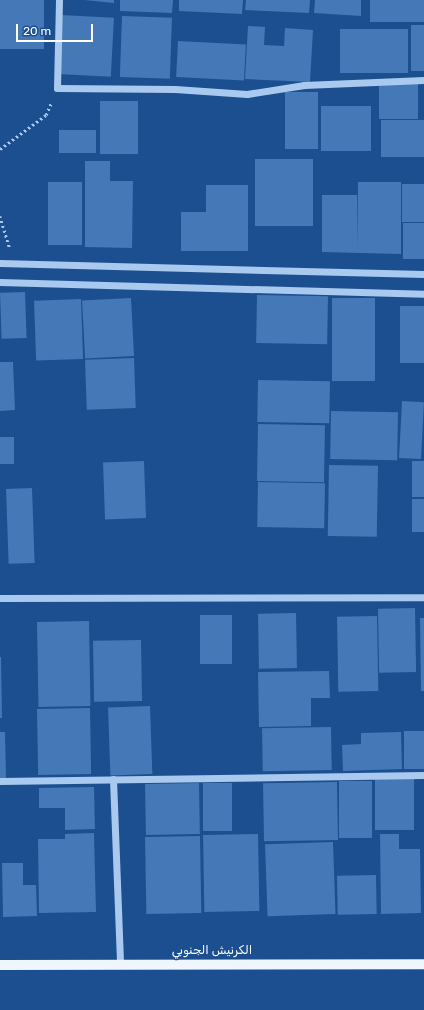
<!DOCTYPE html>
<html>
<head>
<meta charset="utf-8">
<style>
  body { margin:0 }
  #map { position:relative; width:424px; height:1010px; overflow:hidden; background:#1b4f8f; font-family:Rubik,Cairo,sans-serif }
  div>[style] { position:absolute }
  .building>* { inset:0; background:#4478b7; transform-origin:0 0 }
  .path>* { height:2.5px; margin-top:-1.25px; transform-origin:0; background:repeating-linear-gradient(90deg,#a9c9ee 0 2px,transparent 0 5px) }
  .minor>* { height:7px; margin:-3.5px; padding:0 3.5px; transform-origin:3.5px; border-radius:3.5px; background:#a9c9ee }
  .major>* { height:10px; margin:-5px; padding:0 5px; transform-origin:5px; border-radius:5px; background:#f0f6ff }
  span { translate:-50% -50%; white-space:nowrap; text-align:center; line-height:1.15; -webkit-text-stroke:3px #1b4f8f; paint-order:stroke }
  .street-label { font-size:12px; color:#fff }
  .scale { position:absolute; left:16px; top:24px; width:77px; height:18px; box-sizing:border-box; border:2px solid #fff; border-top:0; padding-left:5px; font-size:12px; line-height:14px; white-space:nowrap; color:#fff; -webkit-text-stroke:3px #1b4f8f; paint-order:stroke }
</style>
</head>
<body>
<div id="map">
  <div class="building">
    <div style="left:0;top:0;width:44px;height:49px"></div>
    <div style="clip-path:polygon(84px 0,114px 0,114px 3px)"></div>
    <div style="clip-path:polygon(120px 0,173px 0,172px 13px,120px 11px)"></div>
    <div style="clip-path:polygon(179px 0,243px 0,242px 14px,179px 11px)"></div>
    <div style="clip-path:polygon(246px 0,310px 0,309px 13px,245px 10px)"></div>
    <div style="clip-path:polygon(315px 0,361px 0,361px 16px,314px 13px)"></div>
    <div style="left:370px;top:0;width:54px;height:22px"></div>
    <div style="left:61px;top:15px;width:53px;height:59px;rotate:3deg"></div>
    <div style="left:122px;top:16px;width:50px;height:61px;rotate:2deg"></div>
    <div style="left:411px;top:25px;width:13px;height:46px"></div>
    <div style="clip-path:polygon(248px 26px,265px 27px,264px 45px,284px 46px,285px 28px,313px 30px,310px 82px,245px 79px)"></div>
    <div style="left:408px;top:29px;width:44px;height:68px;rotate:90deg"></div>
    <div style="left:178px;top:41px;width:68px;height:36px;rotate:3deg"></div>
    <div style="left:379px;top:82px;width:39px;height:37px"></div>
    <div style="left:285px;top:92px;width:33px;height:57px"></div>
    <div style="left:100px;top:101px;width:38px;height:53px"></div>
    <div style="left:321px;top:106px;width:50px;height:45px"></div>
    <div style="left:381px;top:120px;width:43px;height:37px"></div>
    <div style="left:59px;top:130px;width:37px;height:23px"></div>
    <div style="left:255px;top:159px;width:58px;height:67px"></div>
    <div style="clip-path:polygon(85px 161px,110px 161px,110px 181px,133px 181px,132px 248px,85px 247px)"></div>
    <div style="left:48px;top:182px;width:34px;height:63px"></div>
    <div style="clip-path:polygon(358px 182px,401px 182px,401px 254px,322px 252px,322px 195px,357px 195px,357px 248px)"></div>
    <div style="left:402px;top:184px;width:22px;height:38px"></div>
    <div style="clip-path:polygon(206px 185px,248px 185px,248px 251px,181px 251px,181px 212px,206px 212px)"></div>
    <div style="left:403px;top:223px;width:21px;height:36px"></div>
    <div style="left:25px;top:292px;width:46px;height:25px;rotate:88deg"></div>
    <div style="left:257px;top:295px;width:71px;height:48px;rotate:1deg"></div>
    <div style="left:131px;top:298px;width:58px;height:49px;rotate:87deg"></div>
    <div style="left:332px;top:298px;width:43px;height:83px"></div>
    <div style="left:81px;top:299px;width:60px;height:47px;rotate:88deg"></div>
    <div style="left:400px;top:306px;width:24px;height:57px"></div>
    <div style="left:134px;top:358px;width:50px;height:49px;rotate:88deg"></div>
    <div style="clip-path:polygon(0 362px,13px 362px,15px 410px,0 411px)"></div>
    <div style="left:258px;top:380px;width:72px;height:42px;rotate:1deg"></div>
    <div style="left:402px;top:401px;width:22px;height:57px;rotate:3deg"></div>
    <div style="left:331px;top:411px;width:67px;height:48px;rotate:1deg"></div>
    <div style="left:258px;top:424px;width:67px;height:57px;rotate:1deg"></div>
    <div style="left:0;top:437px;width:14px;height:27px"></div>
    <div style="left:144px;top:461px;width:57px;height:41px;rotate:88deg"></div>
    <div style="left:412px;top:461px;width:12px;height:36px"></div>
    <div style="left:329px;top:465px;width:49px;height:71px;rotate:1deg"></div>
    <div style="left:258px;top:482px;width:67px;height:45px;rotate:1deg"></div>
    <div style="left:32px;top:488px;width:75px;height:26px;rotate:88deg"></div>
    <div style="left:412px;top:499px;width:12px;height:33px"></div>
    <div style="left:415px;top:608px;width:64px;height:37px;rotate:89deg"></div>
    <div style="left:296px;top:613px;width:55px;height:38px;rotate:89deg"></div>
    <div style="left:232px;top:615px;width:49px;height:32px;rotate:90deg"></div>
    <div style="left:377px;top:616px;width:75px;height:40px;rotate:89deg"></div>
    <div style="clip-path:polygon(420px 618px,424px 618px,424px 691px,421px 691px)"></div>
    <div style="left:89px;top:621px;width:85px;height:52px;rotate:89deg"></div>
    <div style="left:141px;top:640px;width:61px;height:48px;rotate:89deg"></div>
    <div style="clip-path:polygon(0 657px,1px 657px,2px 718px,0 718px)"></div>
    <div style="clip-path:polygon(329px 671px,330px 698px,311px 698px,311px 726px,259px 727px,258px 672px)"></div>
    <div style="left:150px;top:706px;width:68px;height:42px;rotate:88deg"></div>
    <div style="left:90px;top:708px;width:66px;height:53px;rotate:89deg"></div>
    <div style="left:331px;top:727px;width:43px;height:69px;rotate:89deg"></div>
    <div style="left:424px;top:731px;width:38px;height:20px;rotate:90deg"></div>
    <div style="clip-path:polygon(0 732px,5px 732px,6px 778px,0 778px)"></div>
    <div style="clip-path:polygon(401px 732px,402px 769px,343px 771px,342px 745px,361px 744px,361px 733px)"></div>
    <div style="left:414px;top:779px;width:51px;height:39px;rotate:90deg"></div>
    <div style="left:339px;top:781px;width:33px;height:57px"></div>
    <div style="left:337px;top:782px;width:58px;height:74px;rotate:89deg"></div>
    <div style="left:199px;top:783px;width:51px;height:54px;rotate:89deg"></div>
    <div style="left:203px;top:783px;width:29px;height:48px"></div>
    <div style="clip-path:polygon(94px 787px,95px 829px,65px 830px,65px 808px,39px 808px,39px 788px)"></div>
    <div style="clip-path:polygon(94px 833px,96px 912px,39px 913px,38px 839px,65px 839px,65px 834px)"></div>
    <div style="left:258px;top:834px;width:77px;height:55px;rotate:89deg"></div>
    <div style="clip-path:polygon(380px 834px,399px 834px,399px 849px,420px 849px,421px 913px,381px 914px)"></div>
    <div style="left:200px;top:836px;width:77px;height:55px;rotate:89deg"></div>
    <div style="left:333px;top:842px;width:72px;height:68px;rotate:88deg"></div>
    <div style="clip-path:polygon(2px 863px,23px 863px,23px 885px,36px 885px,37px 916px,3px 917px)"></div>
    <div style="left:376px;top:875px;width:39px;height:39px;rotate:89deg"></div>
  </div>
  <div class="path">
    <div style="left:0;top:149px;width:57px;rotate:-36.5deg"></div>
    <div style="left:46px;top:115px;width:13px;rotate:-67deg"></div>
    <div style="left:0;top:216px;width:34px;rotate:73deg"></div>
  </div>
  <div class="minor">
    <div style="left:59px;top:0;width:88px;rotate:91.3deg"></div>
    <div style="left:57px;top:88px;width:118px;rotate:0.5deg"></div>
    <div style="left:175px;top:89px;width:72px;rotate:4deg"></div>
    <div style="left:247px;top:94px;width:58px;rotate:-9deg"></div>
    <div style="left:304px;top:85px;width:120px;rotate:-2.4deg"></div>
    <div style="left:0;top:263px;width:424px;rotate:1.5deg"></div>
    <div style="left:0;top:282px;width:424px;rotate:1.6deg"></div>
    <div style="left:0;top:598px;width:424px;rotate:-0.1deg"></div>
    <div style="left:113px;top:779px;width:186px;rotate:87.8deg"></div>
    <div style="left:0;top:781px;width:424px;rotate:-0.8deg"></div>
  </div>
  <div class="major">
    <div style="left:0;top:965px;width:424px;rotate:-0.1deg"></div>
  </div>
  <div class="street-label">
    <span style="left:212px;top:951px">الكرنيش الجنوبي</span>
  </div>
  <div class="scale">20 m</div>
</div>
</body>
</html>
